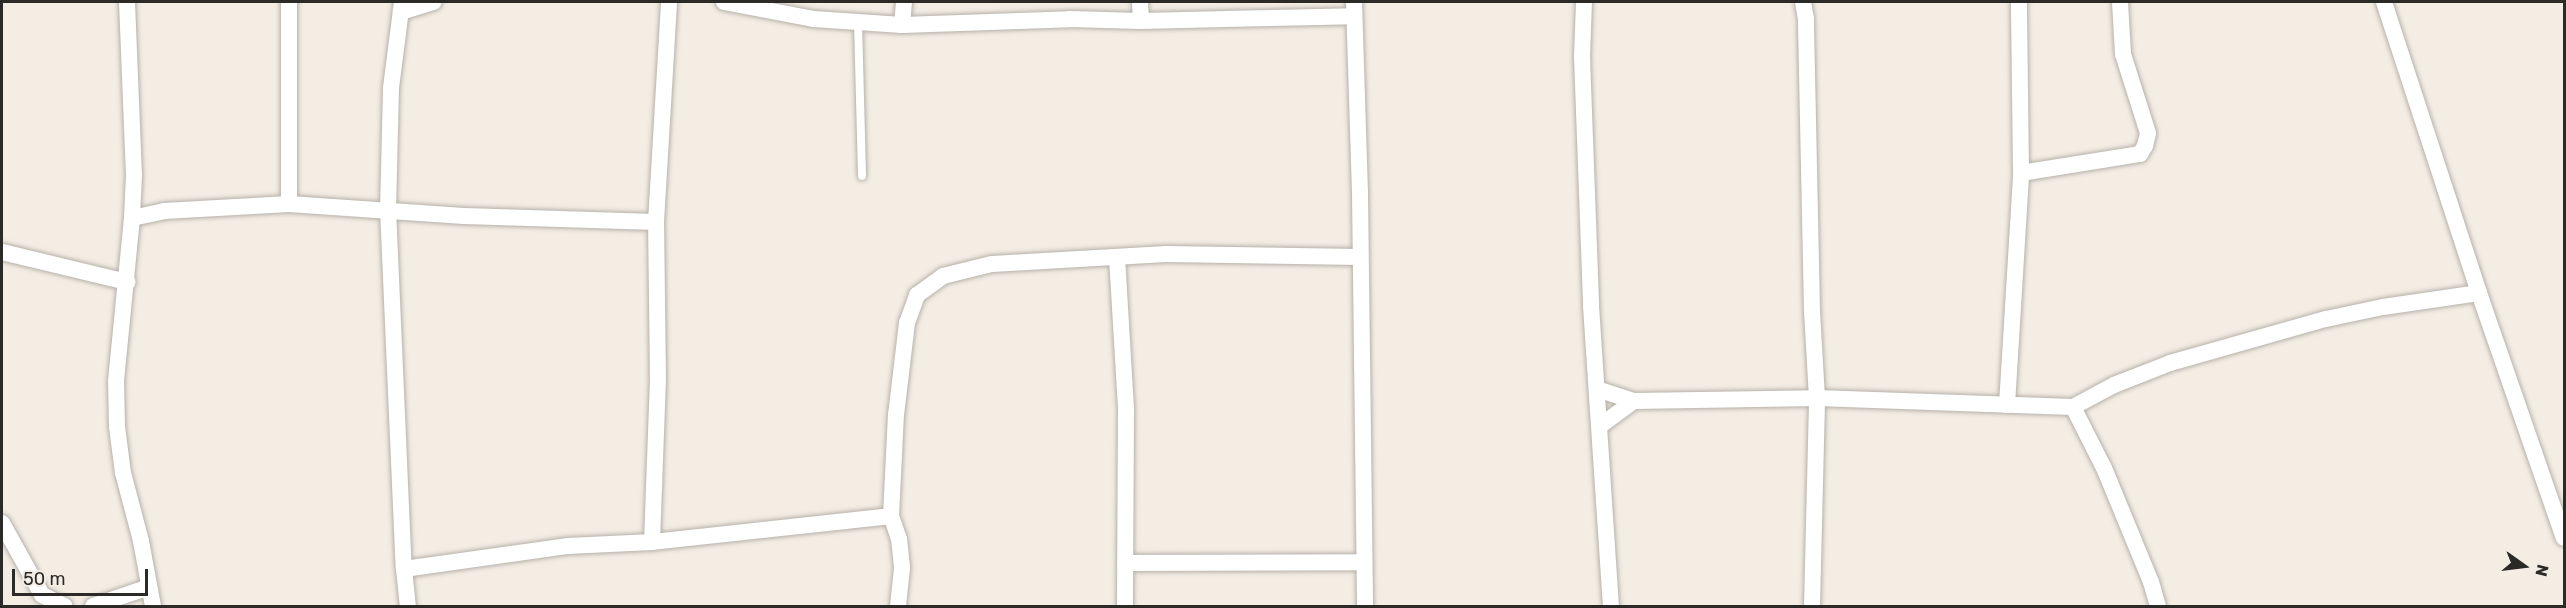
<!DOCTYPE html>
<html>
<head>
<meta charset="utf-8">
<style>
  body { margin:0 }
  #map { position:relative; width:2566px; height:608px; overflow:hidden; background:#f3ede4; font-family:Rubik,sans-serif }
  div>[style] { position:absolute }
  .roads { filter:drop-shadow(0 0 2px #b6b1a9) drop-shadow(0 0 2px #b6b1a9) }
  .lane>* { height:8px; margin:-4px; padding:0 4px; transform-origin:4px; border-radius:4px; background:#fff }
  .street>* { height:16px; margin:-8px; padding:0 8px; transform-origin:8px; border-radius:8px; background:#fff }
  span { translate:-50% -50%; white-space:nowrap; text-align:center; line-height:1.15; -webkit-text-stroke:4.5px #f3ede4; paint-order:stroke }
  .frame { position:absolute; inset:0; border:3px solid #2c2a26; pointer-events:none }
  .north { position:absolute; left:2494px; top:536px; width:60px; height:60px; -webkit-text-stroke:4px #f3ede4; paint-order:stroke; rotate:104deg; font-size:16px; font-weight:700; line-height:24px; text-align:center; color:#2c2a26 }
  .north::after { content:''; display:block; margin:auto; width:21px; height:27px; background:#2c2a26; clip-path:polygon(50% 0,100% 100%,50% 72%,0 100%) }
  .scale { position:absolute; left:12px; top:569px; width:136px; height:27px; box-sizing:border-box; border:3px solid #2c2a26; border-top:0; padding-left:8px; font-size:18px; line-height:21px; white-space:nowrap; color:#2c2a26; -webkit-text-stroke:4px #f3ede4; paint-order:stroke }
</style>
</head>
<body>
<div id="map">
  <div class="roads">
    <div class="lane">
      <div style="left:858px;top:22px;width:154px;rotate:88.5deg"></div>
    </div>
    <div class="street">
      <div style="left:127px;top:2px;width:173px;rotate:87.7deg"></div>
      <div style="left:134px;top:175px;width:43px;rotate:92.7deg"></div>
      <div style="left:402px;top:2px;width:87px;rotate:97.3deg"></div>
      <div style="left:391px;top:88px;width:121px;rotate:91.4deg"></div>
      <div style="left:388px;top:209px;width:360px;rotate:87.5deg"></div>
      <div style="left:404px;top:569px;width:37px;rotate:84deg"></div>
      <div style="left:724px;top:2px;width:92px;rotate:10.7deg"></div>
      <div style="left:814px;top:19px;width:88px;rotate:3.9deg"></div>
      <div style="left:902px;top:25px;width:168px;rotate:-2deg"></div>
      <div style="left:1070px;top:19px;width:71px;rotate:1.6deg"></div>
      <div style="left:1141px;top:21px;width:213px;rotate:-1.3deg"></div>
      <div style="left:1140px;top:2px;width:19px;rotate:87deg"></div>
      <div style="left:1354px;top:2px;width:190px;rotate:88.2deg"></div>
      <div style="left:1360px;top:192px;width:414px;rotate:89.3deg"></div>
      <div style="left:1584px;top:2px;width:55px;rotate:92.1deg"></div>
      <div style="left:1582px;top:57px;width:249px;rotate:87.9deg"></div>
      <div style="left:1591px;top:306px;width:301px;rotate:86.2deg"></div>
      <div style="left:2384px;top:2px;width:306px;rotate:71.9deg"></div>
      <div style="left:401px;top:12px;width:34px;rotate:-17deg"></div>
      <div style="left:902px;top:25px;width:23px;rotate:-85deg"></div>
      <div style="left:2021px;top:173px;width:121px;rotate:-9.1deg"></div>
      <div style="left:2140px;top:154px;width:9px;rotate:-58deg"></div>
      <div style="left:2145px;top:146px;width:13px;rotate:-77deg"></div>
      <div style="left:2148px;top:133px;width:83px;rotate:-107.6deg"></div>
      <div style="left:2123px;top:54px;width:52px;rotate:-93.3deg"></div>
      <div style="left:289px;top:204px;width:202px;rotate:-90deg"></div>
      <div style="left:2px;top:252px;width:129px;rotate:13.5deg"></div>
      <div style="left:1117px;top:257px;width:151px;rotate:86.6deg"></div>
      <div style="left:1126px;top:408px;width:198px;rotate:90.3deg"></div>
      <div style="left:1597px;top:389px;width:39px;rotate:18deg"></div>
      <div style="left:1634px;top:401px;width:183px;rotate:-0.9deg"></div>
      <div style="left:1817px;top:398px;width:87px;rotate:-93.3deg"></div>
      <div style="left:1812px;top:311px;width:292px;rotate:-91.2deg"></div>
      <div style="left:1806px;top:19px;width:17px;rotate:-100deg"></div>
      <div style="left:2007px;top:405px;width:232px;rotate:-86.5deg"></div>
      <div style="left:2021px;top:173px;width:171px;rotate:-90.7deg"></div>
      <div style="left:2073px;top:407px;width:68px;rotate:63.1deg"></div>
      <div style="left:2104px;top:468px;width:123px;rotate:67.6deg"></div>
      <div style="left:2151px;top:582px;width:25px;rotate:74deg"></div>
      <div style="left:1601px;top:425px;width:41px;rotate:-36deg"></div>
      <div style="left:2px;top:523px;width:82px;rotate:60.9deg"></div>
      <div style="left:42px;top:595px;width:25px;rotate:26deg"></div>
      <div style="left:652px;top:542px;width:161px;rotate:-87.9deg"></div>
      <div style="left:658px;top:381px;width:159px;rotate:-90.7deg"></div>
      <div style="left:656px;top:222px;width:220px;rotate:-86.6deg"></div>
      <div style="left:1125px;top:563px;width:239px;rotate:-0.2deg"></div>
      <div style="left:404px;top:569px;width:166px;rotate:-8deg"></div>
      <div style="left:568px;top:546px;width:84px;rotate:-2.7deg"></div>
      <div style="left:652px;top:542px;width:240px;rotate:-6.2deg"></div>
      <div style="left:93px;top:606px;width:59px;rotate:-18.7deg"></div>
      <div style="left:153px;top:606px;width:66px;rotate:-100.5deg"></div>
      <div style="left:141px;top:541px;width:70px;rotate:-104.8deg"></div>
      <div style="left:123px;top:473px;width:46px;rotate:-97.4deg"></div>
      <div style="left:117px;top:427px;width:46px;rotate:-91.2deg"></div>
      <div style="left:116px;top:381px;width:164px;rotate:-84.4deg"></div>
      <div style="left:132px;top:218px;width:33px;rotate:-12deg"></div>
      <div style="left:164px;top:211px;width:125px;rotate:-3.2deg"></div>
      <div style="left:289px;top:204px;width:175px;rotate:3.9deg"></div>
      <div style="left:464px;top:216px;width:192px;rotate:1.8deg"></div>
      <div style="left:898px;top:606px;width:39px;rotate:-84deg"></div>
      <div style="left:902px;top:567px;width:28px;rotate:-96deg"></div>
      <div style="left:899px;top:539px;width:24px;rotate:-109deg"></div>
      <div style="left:891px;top:516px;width:101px;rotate:-87.2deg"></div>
      <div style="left:896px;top:415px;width:93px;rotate:-83.2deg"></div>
      <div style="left:907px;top:323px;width:30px;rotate:-70deg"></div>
      <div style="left:917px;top:295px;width:32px;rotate:-36deg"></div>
      <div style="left:943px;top:276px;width:50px;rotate:-13.8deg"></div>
      <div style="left:992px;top:264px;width:174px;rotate:-3.3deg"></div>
      <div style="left:1166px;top:254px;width:193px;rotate:0.9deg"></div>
      <div style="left:1812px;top:606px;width:208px;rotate:-88.6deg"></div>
      <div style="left:1817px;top:398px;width:256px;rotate:2deg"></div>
      <div style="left:2073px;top:407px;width:47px;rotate:-28.2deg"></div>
      <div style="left:2114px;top:385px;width:60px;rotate:-21.4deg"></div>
      <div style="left:2170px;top:363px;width:162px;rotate:-15.8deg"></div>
      <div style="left:2326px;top:319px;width:58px;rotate:-11.9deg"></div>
      <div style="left:2383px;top:307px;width:97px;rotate:-8.3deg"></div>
      <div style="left:2479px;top:293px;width:259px;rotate:70.9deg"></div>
    </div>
  </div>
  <div class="frame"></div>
  <div class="north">N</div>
  <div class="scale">50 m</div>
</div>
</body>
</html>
